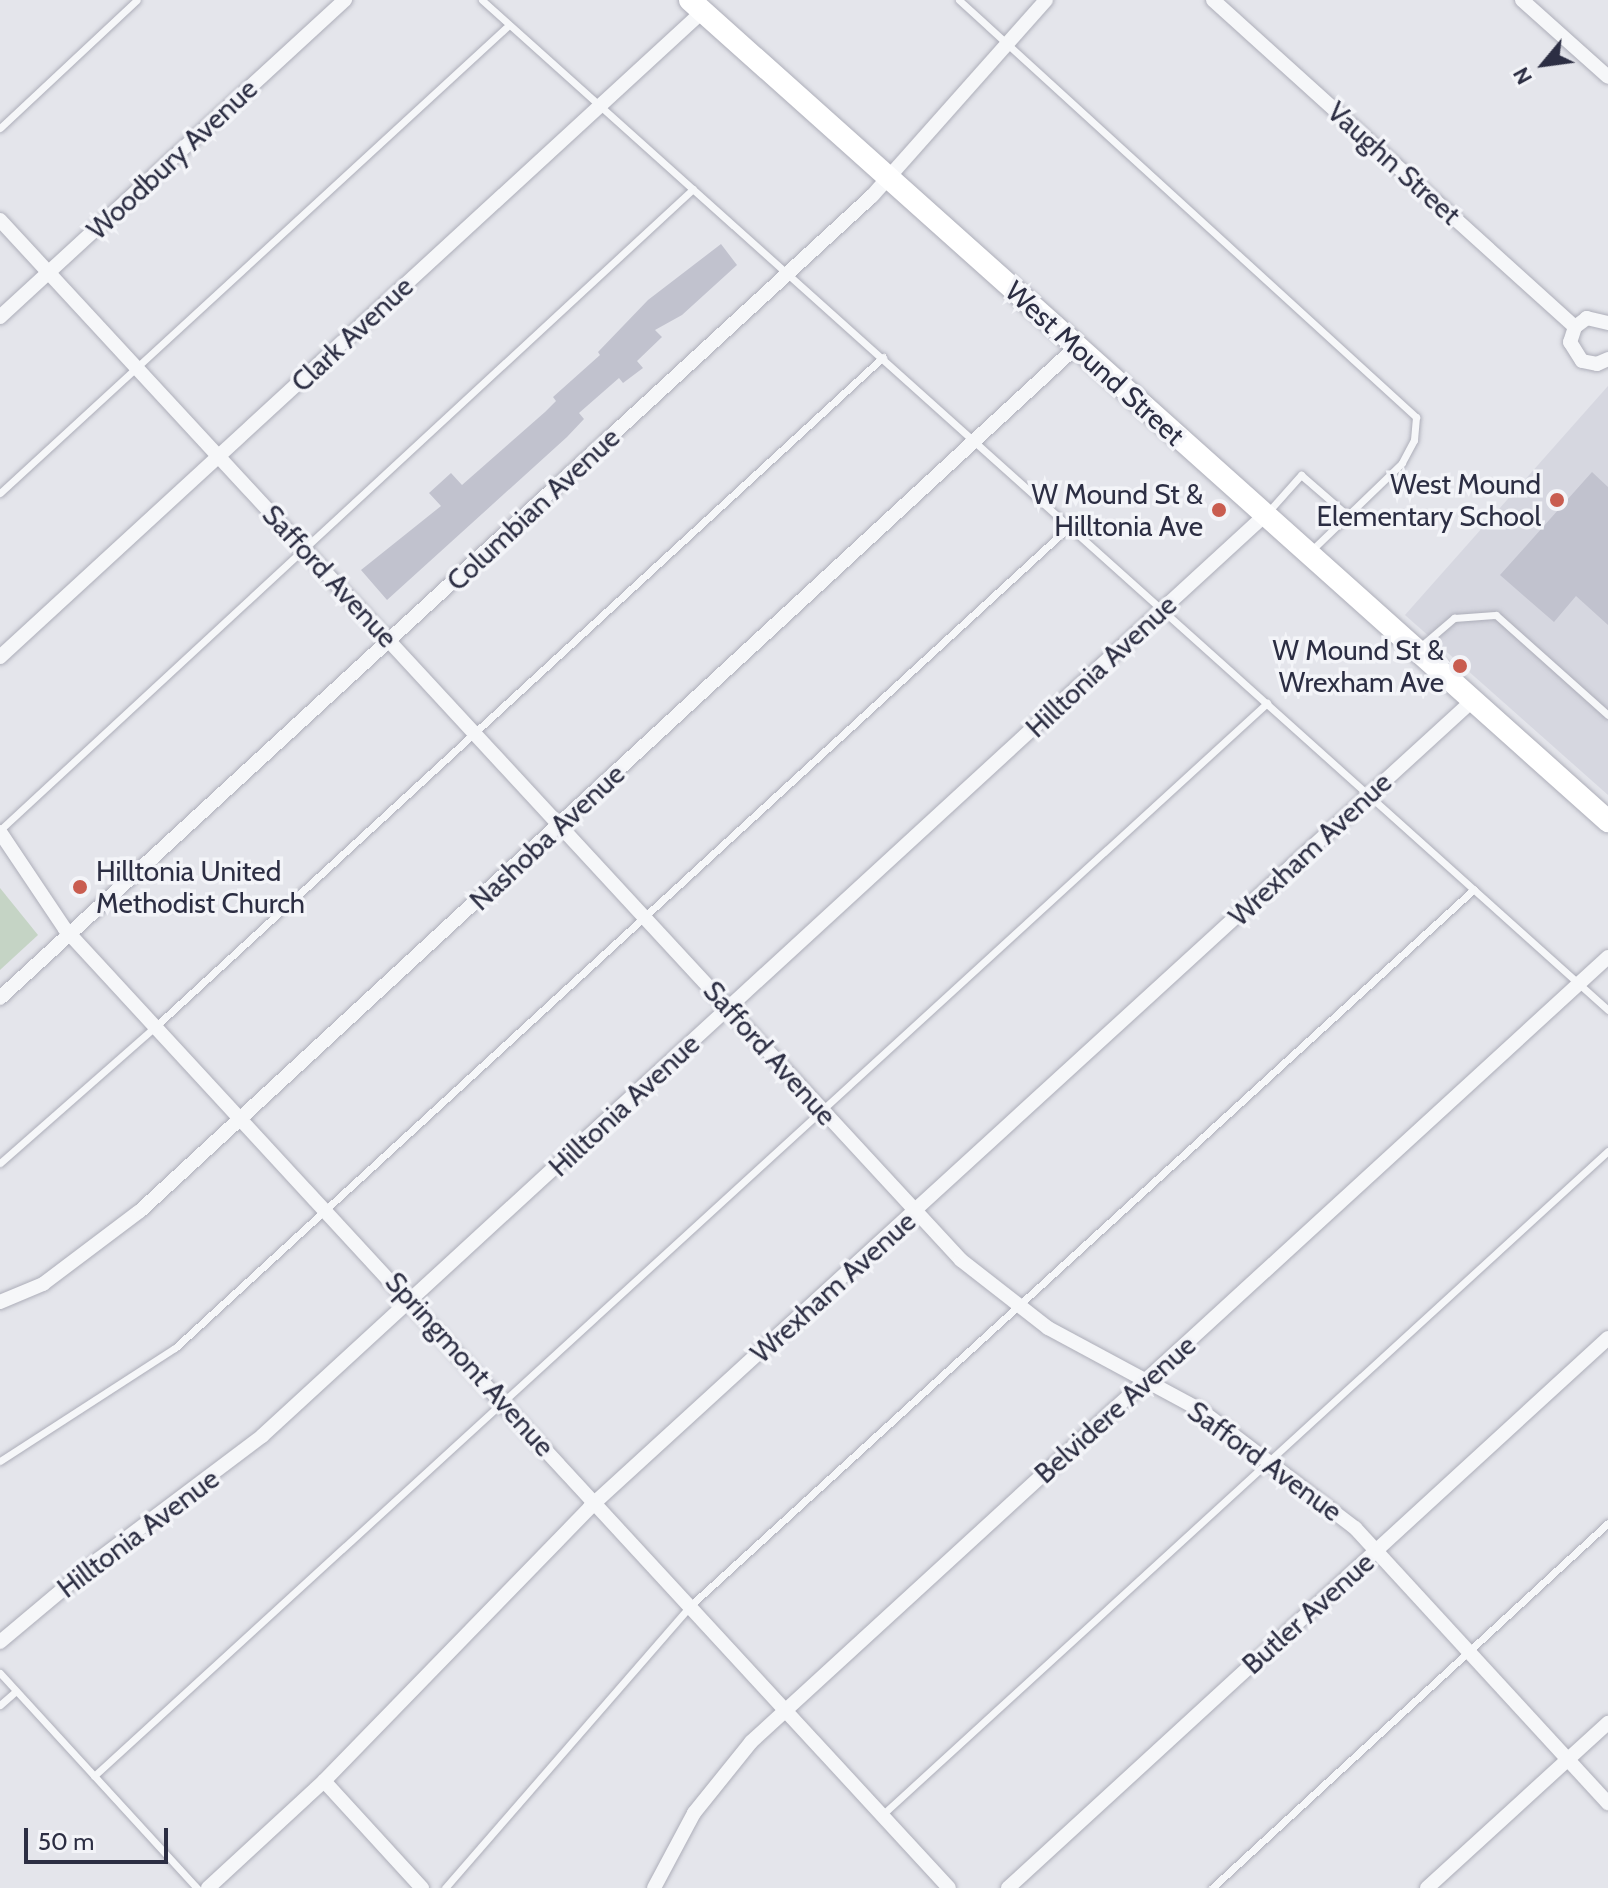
<!DOCTYPE html>
<html>
<head>
<meta charset="utf-8">
<style>
  body { margin:0 }
  #map { position:relative; width:1608px; height:1888px; overflow:hidden; background:#e4e5eb; font-family:Cabin,sans-serif }
  div>[style] { position:absolute }
  .built>* { inset:0; background:#d6d7e0 }
  .green>* { inset:0; background:#c5d4c5 }
  .building>* { inset:0; background:#c1c2ce }
  .roads { filter:drop-shadow(0 0 2px #adaeb9) drop-shadow(0 0 2px #adaeb9) }
  .lane>* { height:7px; margin:-3.5px; padding:0 3.5px; transform-origin:3.5px; border-radius:3.5px; background:#f6f7f9 }
  .street>* { height:14px; margin:-7px; padding:0 7px; transform-origin:7px; border-radius:7px; background:#f6f7f9 }
  .secondary>* { height:22px; margin:-11px; padding:0 11px; transform-origin:11px; border-radius:11px; background:#fff }
  .dots>* { width:22px; height:22px; translate:-50% -50%; box-sizing:border-box; border:4px solid #f3f4f8; border-radius:50% }
  span { translate:-50% -50%; white-space:nowrap; text-align:center; line-height:1.15; -webkit-text-stroke:7px #f3f4f8; paint-order:stroke }
  .street-label { font-size:28px; color:#2c2e43 }
  .poi-label { font-size:28px; color:#2c2e43 }
  .right { translate:-100% -50%; text-align:right }
  .left { translate:0 -50%; text-align:left }
  .north { position:absolute; left:1504px; top:24px; width:80px; height:80px; -webkit-text-stroke:6px #f3f4f8; paint-order:stroke; rotate:241deg; font-size:22px; font-weight:700; line-height:32px; text-align:center; color:#2c2e43 }
  .north::after { content:''; display:block; margin:auto; width:28px; height:36px; background:#2c2e43; clip-path:polygon(50% 0,100% 100%,50% 72%,0 100%) }
  .scale { position:absolute; left:24px; top:1828px; width:144px; height:36px; box-sizing:border-box; border:4px solid #2c2e43; border-top:0; padding-left:10px; font-size:24px; line-height:28px; white-space:nowrap; color:#2c2e43; -webkit-text-stroke:6px #f3f4f8; paint-order:stroke }
</style>
</head>
<body>
<div id="map">
  <div class="built">
    <div style="clip-path:polygon(1608px 386px,1608px 795px,1405px 615px)"></div>
  </div>
  <div class="green">
    <div style="clip-path:polygon(0 888px,38px 935px,0 970px)"></div>
  </div>
  <div class="building">
    <div style="clip-path:polygon(721px 244px,737px 265px,682px 315px,655px 330px,662px 337px,637px 361px,643px 368px,623px 383px,619px 378px,579px 413px,584px 419px,567px 437px,387px 600px,361px 570px,441px 506px,429px 493px,451px 473px,462px 485px,545px 412px,556px 401px,553px 397px,600px 355px,598px 352px,648px 300px)"></div>
    <div style="clip-path:polygon(1592px 472px,1608px 487px,1608px 625px,1576px 596px,1554px 622px,1500px 575px)"></div>
  </div>
  <div class="roads">
    <div class="lane">
      <div style="left:482px;top:0;width:1513px;rotate:41.89deg"></div>
      <div style="left:959px;top:0;width:619px;rotate:42.38deg"></div>
      <div style="left:1416px;top:417px;width:23px;rotate:95deg"></div>
      <div style="left:1414px;top:440px;width:26px;rotate:118deg"></div>
      <div style="left:1402px;top:463px;width:125px;rotate:136deg"></div>
      <div style="left:0;top:128px;width:187px;rotate:-43.1deg"></div>
      <div style="left:0;top:493px;width:691px;rotate:-42.6deg"></div>
      <div style="left:1268px;top:512px;width:50px;rotate:-48.3deg"></div>
      <div style="left:1301px;top:475px;width:60px;rotate:40.9deg"></div>
      <div style="left:1420px;top:647px;width:45px;rotate:-40.5deg"></div>
      <div style="left:1454px;top:618px;width:42px;rotate:-4.1deg"></div>
      <div style="left:1496px;top:615px;width:150px;rotate:41.8deg"></div>
      <div style="left:0;top:830px;width:944px;rotate:-42.77deg"></div>
      <div style="left:0;top:1163px;width:208px;rotate:-41.3deg"></div>
      <div style="left:156px;top:1026px;width:988px;rotate:-42.62deg"></div>
      <div style="left:0;top:1461px;width:208px;rotate:-32.9deg"></div>
      <div style="left:175px;top:1348px;width:1215px;rotate:-42.57deg"></div>
      <div style="left:0;top:1673px;width:292px;rotate:47.5deg"></div>
      <div style="left:0;top:1705px;width:21px;rotate:-41deg"></div>
      <div style="left:94px;top:1776px;width:1590px;rotate:-42.45deg"></div>
      <div style="left:882px;top:1815px;width:984px;rotate:-42.45deg"></div>
      <div style="left:445px;top:1888px;width:374px;rotate:-49deg"></div>
      <div style="left:690px;top:1606px;width:1062px;rotate:-42.44deg"></div>
      <div style="left:1212px;top:1888px;width:539px;rotate:-42.67deg"></div>
    </div>
    <div class="street">
      <div style="left:1213px;top:0;width:488px;rotate:42.1deg"></div>
      <div style="left:1522px;top:0;width:115px;rotate:41.8deg"></div>
      <div style="left:0;top:220px;width:1416px;rotate:47.26deg"></div>
      <div style="left:961px;top:1260px;width:110px;rotate:38deg"></div>
      <div style="left:1048px;top:1328px;width:175px;rotate:28.3deg"></div>
      <div style="left:1202px;top:1411px;width:193px;rotate:37.4deg"></div>
      <div style="left:1355px;top:1528px;width:374px;rotate:47.4deg"></div>
      <div style="left:0;top:317px;width:469px;rotate:-42.6deg"></div>
      <div style="left:1608px;top:323px;width:22px;rotate:-167deg"></div>
      <div style="left:1587px;top:318px;width:15px;rotate:143deg"></div>
      <div style="left:1575px;top:327px;width:16px;rotate:108deg"></div>
      <div style="left:1570px;top:342px;width:22px;rotate:58deg"></div>
      <div style="left:1582px;top:361px;width:15px;rotate:11deg"></div>
      <div style="left:1597px;top:364px;width:12px;rotate:-24deg"></div>
      <div style="left:0;top:657px;width:955px;rotate:-42.58deg"></div>
      <div style="left:0;top:832px;width:117px;rotate:56.2deg"></div>
      <div style="left:65px;top:929px;width:1304px;rotate:47.33deg"></div>
      <div style="left:0;top:998px;width:1185px;rotate:-42.61deg"></div>
      <div style="left:872px;top:196px;width:262px;rotate:-48.4deg"></div>
      <div style="left:0;top:1302px;width:47px;rotate:-22.7deg"></div>
      <div style="left:43px;top:1284px;width:121px;rotate:-37deg"></div>
      <div style="left:140px;top:1211px;width:1274px;rotate:-42.71deg"></div>
      <div style="left:0;top:1642px;width:129px;rotate:-40deg"></div>
      <div style="left:99px;top:1559px;width:204px;rotate:-37deg"></div>
      <div style="left:262px;top:1436px;width:1362px;rotate:-42.56deg"></div>
      <div style="left:324px;top:1781px;width:145px;rotate:47.5deg"></div>
      <div style="left:208px;top:1888px;width:158px;rotate:-42.7deg"></div>
      <div style="left:324px;top:1781px;width:382px;rotate:-45.8deg"></div>
      <div style="left:590px;top:1507px;width:1195px;rotate:-42.42deg"></div>
      <div style="left:654px;top:1888px;width:85px;rotate:-61.9deg"></div>
      <div style="left:694px;top:1813px;width:91px;rotate:-51.2deg"></div>
      <div style="left:751px;top:1742px;width:1162px;rotate:-42.49deg"></div>
      <div style="left:1008px;top:1888px;width:814px;rotate:-42.51deg"></div>
      <div style="left:1427px;top:1888px;width:245px;rotate:-42.4deg"></div>
    </div>
    <div class="secondary">
      <div style="left:690px;top:0;width:1232px;rotate:41.81deg"></div>
    </div>
  </div>
  <div class="dots">
    <div style="left:1557px;top:500px;background:#c95d50"></div>
    <div style="left:1219px;top:510px;background:#c95d50"></div>
    <div style="left:1460px;top:666px;background:#c95d50"></div>
    <div style="left:80px;top:887px;background:#c95d50"></div>
  </div>
  <div class="street-label">
    <span style="left:172px;top:159px;rotate:-43deg">Woodbury Avenue</span>
    <span style="left:1394px;top:163px;rotate:42deg">Vaughn Street</span>
    <span style="left:352px;top:334px;rotate:-43deg">Clark Avenue</span>
    <span style="left:1095px;top:363px;rotate:42deg">West Mound Street</span>
    <span style="left:533px;top:509px;rotate:-43deg">Columbian Avenue</span>
    <span style="left:330px;top:576px;rotate:47deg">Safford Avenue</span>
    <span style="left:1101px;top:666px;rotate:-43deg">Hilltonia Avenue</span>
    <span style="left:547px;top:837px;rotate:-43deg">Nashoba Avenue</span>
    <span style="left:1310px;top:849px;rotate:-43deg">Wrexham Avenue</span>
    <span style="left:770px;top:1053px;rotate:48deg">Safford Avenue</span>
    <span style="left:624px;top:1105px;rotate:-43deg">Hilltonia Avenue</span>
    <span style="left:833px;top:1287px;rotate:-42deg">Wrexham Avenue</span>
    <span style="left:470px;top:1364px;rotate:48deg">Springmont Avenue</span>
    <span style="left:1115px;top:1409px;rotate:-42deg">Belvidere Avenue</span>
    <span style="left:1265px;top:1461px;rotate:36deg">Safford Avenue</span>
    <span style="left:138px;top:1533px;rotate:-37deg">Hilltonia Avenue</span>
    <span style="left:1308px;top:1613px;rotate:-42deg">Butler Avenue</span>
  </div>
  <div class="poi-label">
    <span class="right" style="left:1541px;top:500px">West Mound<br>Elementary School</span>
    <span class="right" style="left:1203px;top:510px">W Mound St &amp;<br>Hilltonia Ave</span>
    <span class="right" style="left:1444px;top:666px">W Mound St &amp;<br>Wrexham Ave</span>
    <span class="left" style="left:96px;top:887px">Hilltonia United<br>Methodist Church</span>
  </div>
  <div class="north">N</div>
  <div class="scale">50 m</div>
</div>
</body>
</html>
